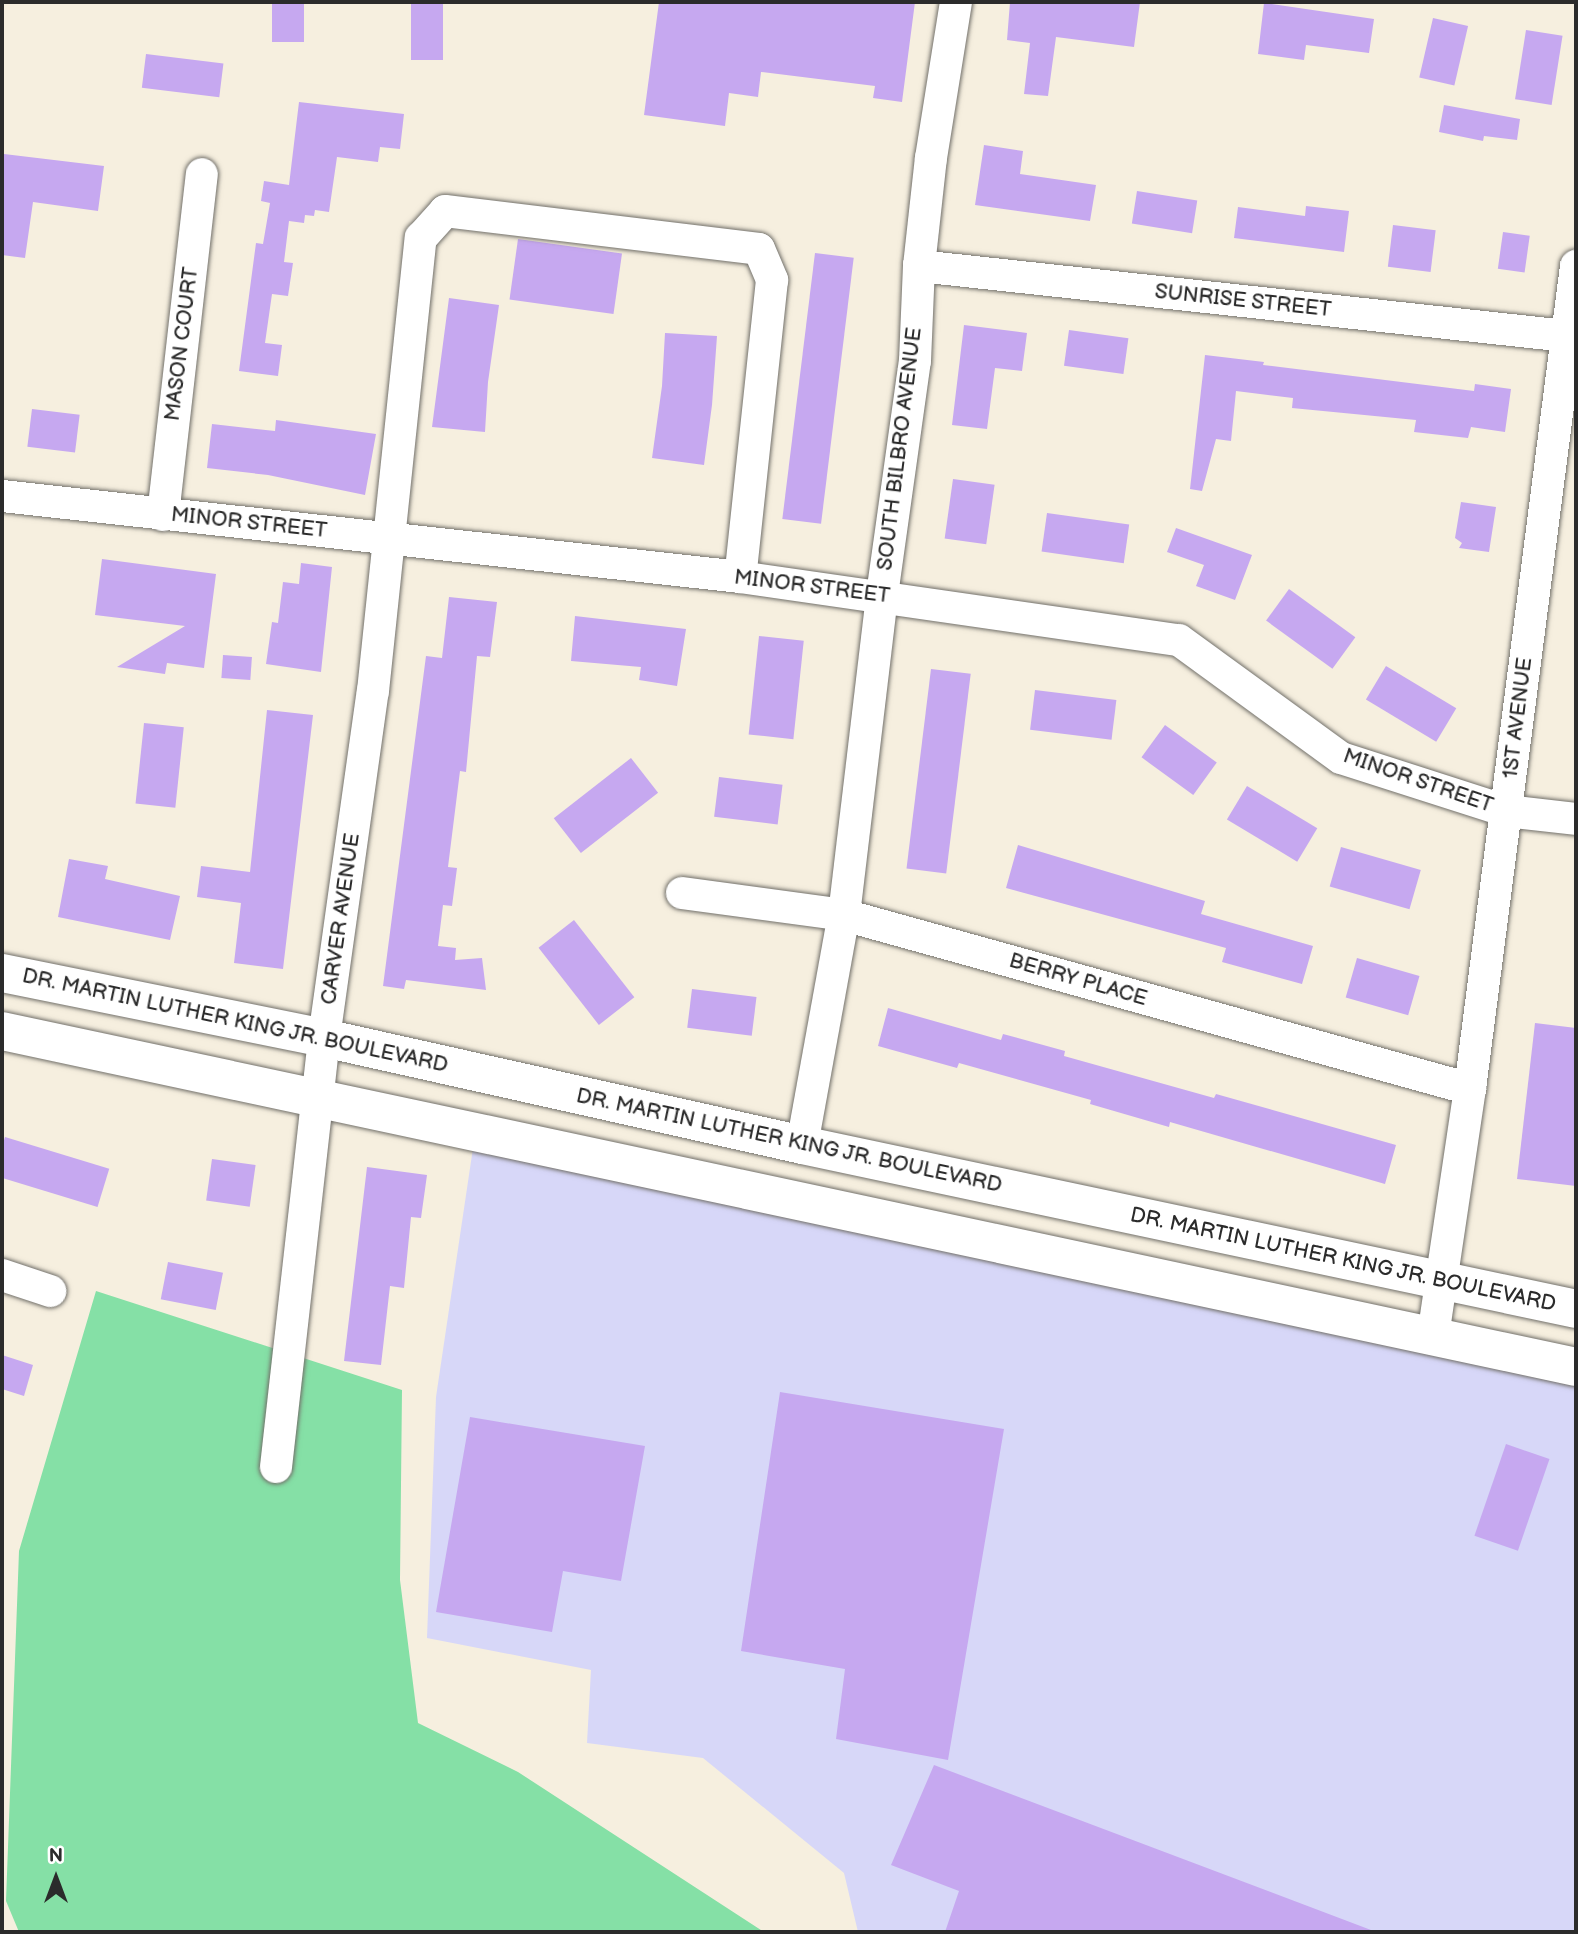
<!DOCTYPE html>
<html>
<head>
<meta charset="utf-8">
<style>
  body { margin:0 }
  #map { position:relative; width:1578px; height:1934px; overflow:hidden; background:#f6efdf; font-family:"Balsamiq Sans",sans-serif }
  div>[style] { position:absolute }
  .built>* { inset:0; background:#d7d7f8 }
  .green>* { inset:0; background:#85e0a6 }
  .building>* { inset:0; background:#c6a8f0; transform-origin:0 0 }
  .roads { filter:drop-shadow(0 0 2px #72706a) drop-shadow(0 0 2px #72706a) }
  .street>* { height:32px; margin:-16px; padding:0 16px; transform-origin:16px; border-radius:16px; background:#fff }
  .primary>* { height:38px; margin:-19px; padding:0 19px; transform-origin:19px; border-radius:19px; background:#fff }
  span { translate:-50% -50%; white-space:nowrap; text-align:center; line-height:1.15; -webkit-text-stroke:5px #fff; paint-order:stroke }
  .street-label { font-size:21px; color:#2b2b2b }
  .frame { position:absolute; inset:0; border:4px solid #2b2b2b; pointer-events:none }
  .north { position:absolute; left:21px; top:1843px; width:70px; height:70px; -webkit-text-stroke:5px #fff; paint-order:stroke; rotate:0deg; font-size:19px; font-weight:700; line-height:28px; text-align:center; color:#2b2b2b }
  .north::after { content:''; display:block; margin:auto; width:24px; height:32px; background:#2b2b2b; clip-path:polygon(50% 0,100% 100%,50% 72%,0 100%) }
</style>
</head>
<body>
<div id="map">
  <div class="built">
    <div style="clip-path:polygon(473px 1148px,1576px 1382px,1576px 1932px,858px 1932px,844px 1873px,703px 1758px,587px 1743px,591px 1670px,427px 1638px,436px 1397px)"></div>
  </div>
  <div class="green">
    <div style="clip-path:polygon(96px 1291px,402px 1390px,400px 1580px,418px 1723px,518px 1772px,764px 1932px,19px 1932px,6px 1901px,19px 1551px)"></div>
  </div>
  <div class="building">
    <div style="left:272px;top:2px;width:32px;height:40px"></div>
    <div style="left:411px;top:2px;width:32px;height:58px"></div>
    <div style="clip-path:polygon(659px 2px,915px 2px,902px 102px,873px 98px,875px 86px,761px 72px,758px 97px,729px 93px,725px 126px,644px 115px)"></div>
    <div style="clip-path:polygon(1010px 2px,1140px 2px,1134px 47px,1056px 37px,1048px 96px,1024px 94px,1030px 43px,1007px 40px)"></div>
    <div style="clip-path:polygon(1264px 3px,1374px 19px,1369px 53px,1306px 45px,1304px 60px,1258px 54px)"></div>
    <div style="left:1433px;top:18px;width:36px;height:61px;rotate:13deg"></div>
    <div style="left:1526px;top:30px;width:37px;height:70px;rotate:9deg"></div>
    <div style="left:146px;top:54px;width:78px;height:34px;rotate:7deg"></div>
    <div style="clip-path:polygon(299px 102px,404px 114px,400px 149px,380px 147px,378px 162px,337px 157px,329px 212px,315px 210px,314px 216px,305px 215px,304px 223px,289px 221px,284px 262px,293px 263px,288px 296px,272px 294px,265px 343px,282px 345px,278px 376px,239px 371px,256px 243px,263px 244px,270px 203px,261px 201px,264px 181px,289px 185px)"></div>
    <div style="clip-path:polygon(1444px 105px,1520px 119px,1517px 140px,1484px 136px,1483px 141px,1439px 132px)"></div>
    <div style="clip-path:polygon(984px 145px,1023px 151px,1020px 174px,1096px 185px,1090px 221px,975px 205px)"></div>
    <div style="clip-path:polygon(4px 154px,104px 166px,98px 211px,33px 202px,25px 258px,2px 255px)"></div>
    <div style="left:1137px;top:191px;width:61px;height:33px;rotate:9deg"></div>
    <div style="clip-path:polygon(1306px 206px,1349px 211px,1344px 252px,1234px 238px,1238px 207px,1305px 216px)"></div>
    <div style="left:1393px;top:225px;width:43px;height:42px;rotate:7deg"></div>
    <div style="left:1503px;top:232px;width:27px;height:37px;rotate:8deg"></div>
    <div style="left:518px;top:239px;width:105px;height:61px;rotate:8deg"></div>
    <div style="left:815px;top:253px;width:39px;height:268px;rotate:7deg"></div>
    <div style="clip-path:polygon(449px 298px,499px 305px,488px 382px,485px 432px,432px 427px)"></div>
    <div style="clip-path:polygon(964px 325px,1027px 333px,1022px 371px,995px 368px,987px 429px,952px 425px)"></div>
    <div style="left:1069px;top:330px;width:60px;height:36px;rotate:8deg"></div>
    <div style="clip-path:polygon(665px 333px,717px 336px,712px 405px,704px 465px,652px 458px,662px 386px)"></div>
    <div style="clip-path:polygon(1205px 355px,1264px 362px,1263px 365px,1474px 391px,1475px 384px,1511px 389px,1505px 432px,1471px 427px,1468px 438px,1414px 432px,1416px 420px,1292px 408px,1293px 398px,1236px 391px,1231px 441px,1216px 439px,1202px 491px,1190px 489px)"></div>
    <div style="left:32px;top:409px;width:48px;height:38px;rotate:7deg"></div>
    <div style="clip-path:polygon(276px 420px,376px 434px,365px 495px,268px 475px,207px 468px,212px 424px,275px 431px)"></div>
    <div style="left:953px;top:479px;width:42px;height:60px;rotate:8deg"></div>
    <div style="clip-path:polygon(1461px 502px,1496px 507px,1489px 552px,1459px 548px,1462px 543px,1455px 538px)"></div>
    <div style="left:1047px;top:513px;width:83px;height:39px;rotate:8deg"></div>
    <div style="clip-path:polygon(1176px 528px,1252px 555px,1235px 600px,1196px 586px,1204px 565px,1167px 552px)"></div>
    <div style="clip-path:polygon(102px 559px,216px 574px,204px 668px,167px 663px,165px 674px,117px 667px,185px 626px,95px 615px)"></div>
    <div style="clip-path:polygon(301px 563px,332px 567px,321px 672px,266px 664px,272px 622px,278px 623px,283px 582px,299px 584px)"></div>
    <div style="left:1289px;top:589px;width:82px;height:39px;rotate:36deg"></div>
    <div style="clip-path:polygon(449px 597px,497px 602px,490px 657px,477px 656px,466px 772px,460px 771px,448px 867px,457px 868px,452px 906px,443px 905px,438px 946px,456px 948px,455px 960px,482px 958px,486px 990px,406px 980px,404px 989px,383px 986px,426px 656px,442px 658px)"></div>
    <div style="clip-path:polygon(575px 616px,686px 629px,677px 686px,639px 680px,641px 667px,571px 661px)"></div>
    <div style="left:759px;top:636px;width:45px;height:99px;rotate:6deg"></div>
    <div style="left:223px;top:655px;width:29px;height:23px;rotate:4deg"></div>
    <div style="left:1386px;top:666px;width:82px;height:39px;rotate:31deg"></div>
    <div style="left:931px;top:669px;width:40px;height:201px;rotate:7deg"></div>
    <div style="left:1035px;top:690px;width:82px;height:40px;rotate:7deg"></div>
    <div style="clip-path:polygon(267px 710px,313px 715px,283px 969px,234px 963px,241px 903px,197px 897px,201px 866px,250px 872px)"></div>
    <div style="left:144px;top:723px;width:40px;height:81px;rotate:6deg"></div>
    <div style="left:1165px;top:725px;width:64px;height:40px;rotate:36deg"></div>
    <div style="left:631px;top:758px;width:44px;height:98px;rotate:52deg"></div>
    <div style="left:719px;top:777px;width:64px;height:40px;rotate:7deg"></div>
    <div style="left:1247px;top:786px;width:82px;height:39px;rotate:31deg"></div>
    <div style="clip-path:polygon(1018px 845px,1205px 901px,1201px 914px,1313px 946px,1302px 984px,1222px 962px,1226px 948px,1006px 888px)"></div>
    <div style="left:1341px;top:847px;width:83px;height:41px;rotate:16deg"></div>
    <div style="clip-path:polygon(69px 859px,108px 866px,105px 879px,180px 896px,170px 940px,58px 917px)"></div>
    <div style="left:574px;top:920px;width:98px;height:45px;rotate:52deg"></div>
    <div style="left:1357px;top:958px;width:65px;height:41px;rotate:16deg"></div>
    <div style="left:692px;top:989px;width:65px;height:39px;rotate:7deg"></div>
    <div style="clip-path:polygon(888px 1008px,1001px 1040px,1003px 1034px,1065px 1051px,1064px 1056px,1214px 1098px,1216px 1094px,1396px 1145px,1385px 1184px,1170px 1122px,1169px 1127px,1090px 1104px,1091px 1100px,959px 1063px,957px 1068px,878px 1046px)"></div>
    <div style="clip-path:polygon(1535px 1023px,1576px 1028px,1576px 1186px,1517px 1179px)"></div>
    <div style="left:5px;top:1137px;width:109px;height:40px;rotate:17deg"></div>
    <div style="left:212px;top:1159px;width:44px;height:42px;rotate:8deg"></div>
    <div style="clip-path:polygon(367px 1167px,427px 1175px,421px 1218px,411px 1217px,404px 1288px,390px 1286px,381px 1365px,344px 1361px)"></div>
    <div style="left:168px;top:1262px;width:56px;height:38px;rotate:11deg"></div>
    <div style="clip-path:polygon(2px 1355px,33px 1365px,24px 1396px,2px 1389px)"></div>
    <div style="clip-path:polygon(780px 1392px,1004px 1429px,948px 1760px,836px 1739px,845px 1669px,741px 1651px)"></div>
    <div style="clip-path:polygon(470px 1417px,645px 1446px,621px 1581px,563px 1571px,552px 1632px,436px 1612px)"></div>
    <div style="left:1506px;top:1444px;width:46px;height:97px;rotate:19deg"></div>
    <div style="clip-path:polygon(934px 1765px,1371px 1930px,1371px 1932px,945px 1932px,959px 1891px,891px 1865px)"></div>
  </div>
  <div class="roads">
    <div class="street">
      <div style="left:919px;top:266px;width:651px;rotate:6.17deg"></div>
      <div style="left:2px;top:496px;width:742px;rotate:6.26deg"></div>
      <div style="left:740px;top:577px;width:443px;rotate:8.2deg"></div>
      <div style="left:1179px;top:640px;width:200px;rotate:36.1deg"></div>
      <div style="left:1341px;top:758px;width:173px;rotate:17.8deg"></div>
      <div style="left:1506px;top:811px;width:70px;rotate:6.5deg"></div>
      <div style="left:163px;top:515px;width:343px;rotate:-83.5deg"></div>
      <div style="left:682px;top:893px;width:163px;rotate:7.7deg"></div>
      <div style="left:844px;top:915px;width:650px;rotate:15.53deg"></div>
      <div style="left:802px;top:1145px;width:234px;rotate:-79.7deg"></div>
      <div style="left:844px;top:915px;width:322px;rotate:-83.2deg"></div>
      <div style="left:882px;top:595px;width:236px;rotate:-82deg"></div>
      <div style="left:915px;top:361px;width:95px;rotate:-87.6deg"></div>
      <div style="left:919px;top:266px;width:109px;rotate:-83.7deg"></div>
      <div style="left:931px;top:158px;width:158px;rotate:-80.9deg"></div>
      <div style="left:2px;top:1275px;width:51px;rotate:18.4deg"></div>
      <div style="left:1433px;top:1336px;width:250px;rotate:-81.5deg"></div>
      <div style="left:1470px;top:1089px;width:830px;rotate:-82.66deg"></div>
      <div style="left:276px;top:1467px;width:432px;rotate:-83.6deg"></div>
      <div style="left:324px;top:1038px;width:350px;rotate:-82deg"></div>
      <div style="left:373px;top:691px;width:456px;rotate:-84deg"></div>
      <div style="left:421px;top:238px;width:36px;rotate:-48deg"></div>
      <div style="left:445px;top:211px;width:316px;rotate:6.9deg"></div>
      <div style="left:759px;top:249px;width:34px;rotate:67deg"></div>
      <div style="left:772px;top:280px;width:299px;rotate:96.1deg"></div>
    </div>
    <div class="primary">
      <div style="left:2px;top:973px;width:328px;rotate:11.4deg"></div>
      <div style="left:324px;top:1038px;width:490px;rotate:12.6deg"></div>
      <div style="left:802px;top:1145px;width:791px;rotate:11.96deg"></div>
      <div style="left:2px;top:1031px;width:1609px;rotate:12.05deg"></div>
    </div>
  </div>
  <div class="street-label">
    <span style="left:1243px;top:301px;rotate:6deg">SUNRISE STREET</span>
    <span style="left:182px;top:344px;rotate:-83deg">MASON COURT</span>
    <span style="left:900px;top:449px;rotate:-83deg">SOUTH BILBRO AVENUE</span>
    <span style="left:249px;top:523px;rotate:6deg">MINOR STREET</span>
    <span style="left:812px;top:587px;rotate:7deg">MINOR STREET</span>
    <span style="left:1518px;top:718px;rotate:-83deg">1ST AVENUE</span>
    <span style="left:1418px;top:781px;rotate:19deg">MINOR STREET</span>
    <span style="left:341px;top:919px;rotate:-82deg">CARVER AVENUE</span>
    <span style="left:1078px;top:980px;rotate:16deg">BERRY PLACE</span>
    <span style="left:235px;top:1021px;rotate:12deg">DR. MARTIN LUTHER KING JR. BOULEVARD</span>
    <span style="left:789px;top:1141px;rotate:12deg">DR. MARTIN LUTHER KING JR. BOULEVARD</span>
    <span style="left:1343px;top:1260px;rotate:12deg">DR. MARTIN LUTHER KING JR. BOULEVARD</span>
  </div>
  <div class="frame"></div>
  <div class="north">N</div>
</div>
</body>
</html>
